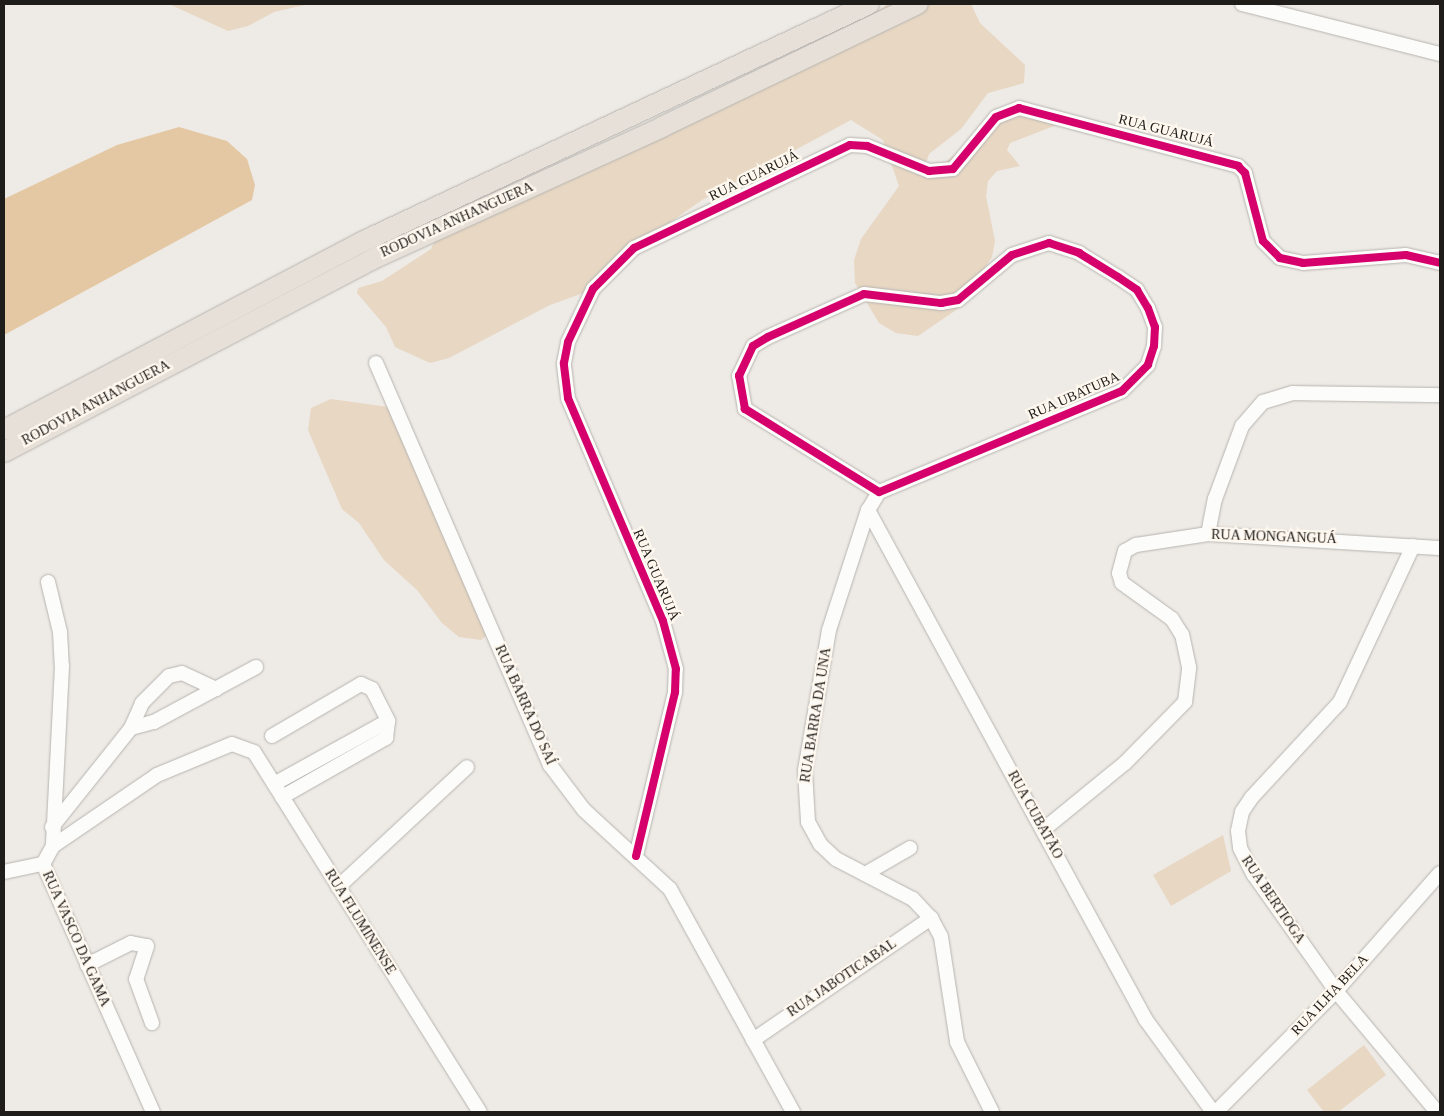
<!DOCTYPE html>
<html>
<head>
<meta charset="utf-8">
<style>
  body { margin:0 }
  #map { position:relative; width:1444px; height:1116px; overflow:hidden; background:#eeeae5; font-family:"Times New Roman",serif }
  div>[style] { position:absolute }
  .green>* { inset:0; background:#e7d7c3 }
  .water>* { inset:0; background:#e4c8a4 }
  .roads { filter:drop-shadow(0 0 1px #b7b4b0) drop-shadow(0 0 1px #b7b4b0) }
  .minor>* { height:14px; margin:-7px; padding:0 7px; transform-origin:7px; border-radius:7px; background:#fcfcfb }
  .highway>* { height:20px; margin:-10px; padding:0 10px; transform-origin:10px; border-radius:10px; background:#e6e0d8 }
  .cycleway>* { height:8px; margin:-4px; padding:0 4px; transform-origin:4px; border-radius:4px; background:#d6006c }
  span { translate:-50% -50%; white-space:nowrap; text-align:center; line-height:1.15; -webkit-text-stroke:4.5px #fff8ef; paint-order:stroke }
  .street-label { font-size:14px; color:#1f1d1a }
  .frame { position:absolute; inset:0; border:5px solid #1f1d1a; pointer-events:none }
</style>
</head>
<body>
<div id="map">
  <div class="green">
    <div style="clip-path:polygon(169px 4px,309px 4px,274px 12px,248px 26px,228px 31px)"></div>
    <div style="clip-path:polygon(888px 4px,971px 4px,980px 23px,1025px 65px,1024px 83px,988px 93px,961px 129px,929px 154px,926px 163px,937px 169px,1009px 110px,1064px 122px,1010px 143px,1007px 150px,1020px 166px,997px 171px,988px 181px,986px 196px,995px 241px,992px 257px,959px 308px,918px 336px,896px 333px,879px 323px,855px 283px,854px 260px,861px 239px,899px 186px,883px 140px,851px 120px,702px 200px,636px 246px,589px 291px,550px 305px,449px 358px,430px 363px,395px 347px,386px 327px,357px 293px,358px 288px,382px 281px,431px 249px,435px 240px,847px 31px)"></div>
    <div style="clip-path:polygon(331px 399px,395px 408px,498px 627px,481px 640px,459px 637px,442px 623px,417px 590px,384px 560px,359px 523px,342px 509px,308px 430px,311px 408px)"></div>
    <div style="clip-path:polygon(1223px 835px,1231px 871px,1171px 906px,1153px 875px)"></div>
    <div style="clip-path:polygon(1364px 1045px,1386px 1075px,1338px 1112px,1324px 1112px,1307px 1090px)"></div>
  </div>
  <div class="water">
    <div style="clip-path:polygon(179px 127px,227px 141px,247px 159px,255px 185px,252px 200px,4px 335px,4px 199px,117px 145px)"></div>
  </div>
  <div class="roads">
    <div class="minor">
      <div style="left:1242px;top:4px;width:204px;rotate:14.2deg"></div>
      <div style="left:1049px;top:243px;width:32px;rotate:18deg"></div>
      <div style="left:1079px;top:253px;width:46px;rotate:31.6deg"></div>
      <div style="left:1118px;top:277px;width:23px;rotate:34deg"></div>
      <div style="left:1137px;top:290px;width:21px;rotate:59deg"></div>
      <div style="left:1148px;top:308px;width:20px;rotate:70deg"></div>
      <div style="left:1155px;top:327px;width:19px;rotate:93deg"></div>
      <div style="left:1154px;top:346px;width:20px;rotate:108deg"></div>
      <div style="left:1148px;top:365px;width:37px;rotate:135deg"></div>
      <div style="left:1122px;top:391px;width:263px;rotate:157.4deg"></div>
      <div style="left:879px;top:492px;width:158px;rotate:-148.2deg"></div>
      <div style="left:745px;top:409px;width:34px;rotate:-100deg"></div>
      <div style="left:739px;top:376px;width:33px;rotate:-65deg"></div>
      <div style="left:753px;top:346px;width:17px;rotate:-31deg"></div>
      <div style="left:768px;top:337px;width:105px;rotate:-24.1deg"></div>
      <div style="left:864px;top:294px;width:78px;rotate:6.7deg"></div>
      <div style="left:941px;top:303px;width:17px;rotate:-10deg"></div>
      <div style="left:958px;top:300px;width:70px;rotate:-39.8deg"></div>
      <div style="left:1012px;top:255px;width:39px;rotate:-18deg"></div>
      <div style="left:376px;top:363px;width:438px;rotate:66.6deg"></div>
      <div style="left:550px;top:765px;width:56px;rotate:52.9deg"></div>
      <div style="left:584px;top:810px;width:117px;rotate:42.6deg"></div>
      <div style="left:670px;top:889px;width:255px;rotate:61.1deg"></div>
      <div style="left:879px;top:492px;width:21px;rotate:121deg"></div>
      <div style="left:868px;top:510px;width:126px;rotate:108deg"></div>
      <div style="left:829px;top:630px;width:143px;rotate:99.7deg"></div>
      <div style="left:805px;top:771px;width:51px;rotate:86.6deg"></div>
      <div style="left:808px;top:822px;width:26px;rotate:61deg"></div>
      <div style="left:821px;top:845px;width:21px;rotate:43deg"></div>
      <div style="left:836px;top:859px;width:87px;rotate:27.5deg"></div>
      <div style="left:913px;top:899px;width:26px;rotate:47deg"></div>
      <div style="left:931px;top:918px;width:21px;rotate:62deg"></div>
      <div style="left:941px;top:937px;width:106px;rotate:81.3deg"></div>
      <div style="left:957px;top:1042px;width:78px;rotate:63.4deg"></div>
      <div style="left:868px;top:510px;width:581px;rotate:61.41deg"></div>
      <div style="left:1146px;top:1020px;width:114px;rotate:53.9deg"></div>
      <div style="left:1208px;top:534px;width:36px;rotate:-79deg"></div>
      <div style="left:1215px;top:499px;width:78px;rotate:-69.7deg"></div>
      <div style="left:1242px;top:426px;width:32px;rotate:-49deg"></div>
      <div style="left:1263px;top:402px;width:31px;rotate:-17deg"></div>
      <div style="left:1293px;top:393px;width:147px;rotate:0.8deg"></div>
      <div style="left:1413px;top:546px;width:172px;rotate:115.1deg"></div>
      <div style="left:1340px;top:702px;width:129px;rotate:132.8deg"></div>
      <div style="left:1252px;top:797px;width:18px;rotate:124deg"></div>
      <div style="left:1242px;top:812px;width:19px;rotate:102deg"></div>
      <div style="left:1238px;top:831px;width:17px;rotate:83deg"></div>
      <div style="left:1240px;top:848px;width:30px;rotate:63deg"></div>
      <div style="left:1254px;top:875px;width:142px;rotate:54.7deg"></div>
      <div style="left:1336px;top:991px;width:158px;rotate:50.1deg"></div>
      <div style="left:48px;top:582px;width:51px;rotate:76.5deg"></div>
      <div style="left:60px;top:632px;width:34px;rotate:87deg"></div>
      <div style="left:62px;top:666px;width:180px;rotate:92.9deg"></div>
      <div style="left:131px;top:728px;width:24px;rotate:-15deg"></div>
      <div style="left:154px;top:722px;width:116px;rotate:-28.3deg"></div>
      <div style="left:272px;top:736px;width:103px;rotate:-30.3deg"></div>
      <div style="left:361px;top:684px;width:12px;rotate:24deg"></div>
      <div style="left:372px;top:689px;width:36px;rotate:63deg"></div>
      <div style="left:388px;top:721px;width:130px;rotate:151.1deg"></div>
      <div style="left:282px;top:797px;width:120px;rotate:-29.6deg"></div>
      <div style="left:386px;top:738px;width:17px;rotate:-83deg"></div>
      <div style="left:52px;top:827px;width:127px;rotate:-51.4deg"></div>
      <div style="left:131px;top:728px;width:27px;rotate:-66deg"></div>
      <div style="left:142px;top:703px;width:38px;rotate:-45deg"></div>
      <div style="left:169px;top:676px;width:13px;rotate:-13deg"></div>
      <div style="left:182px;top:673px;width:38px;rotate:25deg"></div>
      <div style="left:1043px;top:830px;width:106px;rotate:-39.3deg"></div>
      <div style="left:1125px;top:763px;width:86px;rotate:-45.5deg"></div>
      <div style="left:1185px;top:702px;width:35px;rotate:-83deg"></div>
      <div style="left:1189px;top:667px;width:33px;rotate:-102deg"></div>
      <div style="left:1182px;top:635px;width:19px;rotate:-122deg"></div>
      <div style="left:1172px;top:619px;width:62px;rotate:-144.2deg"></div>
      <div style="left:1122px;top:583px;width:10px;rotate:-107deg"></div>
      <div style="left:1119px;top:573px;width:23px;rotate:-75deg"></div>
      <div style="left:1125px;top:551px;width:13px;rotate:-29deg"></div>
      <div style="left:1136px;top:545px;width:73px;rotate:-8.7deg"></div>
      <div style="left:1208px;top:534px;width:232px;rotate:3.5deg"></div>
      <div style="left:636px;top:856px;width:169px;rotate:-76.6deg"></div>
      <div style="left:675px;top:692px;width:23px;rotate:-88deg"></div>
      <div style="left:676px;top:669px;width:50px;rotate:-105.2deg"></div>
      <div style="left:663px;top:621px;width:242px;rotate:-113.1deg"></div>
      <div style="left:568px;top:398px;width:35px;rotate:-97deg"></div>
      <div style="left:564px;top:363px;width:21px;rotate:-79deg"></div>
      <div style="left:568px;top:342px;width:59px;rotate:-64.7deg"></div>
      <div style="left:593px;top:289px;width:58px;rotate:-45deg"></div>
      <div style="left:634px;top:248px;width:239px;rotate:-25.5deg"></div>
      <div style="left:850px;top:145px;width:17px;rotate:3deg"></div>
      <div style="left:867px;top:146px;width:67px;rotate:22deg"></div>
      <div style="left:929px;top:171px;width:24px;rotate:-5deg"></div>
      <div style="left:953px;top:169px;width:67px;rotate:-50.4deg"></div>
      <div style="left:996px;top:117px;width:25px;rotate:-21deg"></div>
      <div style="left:1019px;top:108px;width:227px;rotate:14.8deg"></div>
      <div style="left:1238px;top:166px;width:10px;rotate:45deg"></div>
      <div style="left:1245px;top:173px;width:70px;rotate:75.2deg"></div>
      <div style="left:1263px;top:241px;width:24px;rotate:45deg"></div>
      <div style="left:1280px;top:258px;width:24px;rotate:12deg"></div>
      <div style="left:1303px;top:263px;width:103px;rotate:-4.4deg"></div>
      <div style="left:1406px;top:255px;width:35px;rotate:13deg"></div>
      <div style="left:4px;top:872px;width:40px;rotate:-12deg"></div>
      <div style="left:865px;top:874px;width:52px;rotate:-30deg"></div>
      <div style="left:338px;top:887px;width:176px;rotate:-42.9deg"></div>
      <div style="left:87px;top:965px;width:49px;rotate:-26.6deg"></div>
      <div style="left:131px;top:943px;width:16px;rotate:11deg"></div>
      <div style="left:147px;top:946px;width:35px;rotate:108deg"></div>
      <div style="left:136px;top:979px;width:47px;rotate:70deg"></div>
      <div style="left:753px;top:1040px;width:216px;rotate:-34.4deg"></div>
      <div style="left:153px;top:1112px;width:271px;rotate:-113.9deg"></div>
      <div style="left:43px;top:864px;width:21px;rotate:-61deg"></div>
      <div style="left:53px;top:846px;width:126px;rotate:-34.3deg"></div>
      <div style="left:157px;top:775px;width:81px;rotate:-22.5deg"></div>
      <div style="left:232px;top:744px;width:23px;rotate:20deg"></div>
      <div style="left:254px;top:752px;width:425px;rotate:57.9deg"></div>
      <div style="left:1216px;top:1112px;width:170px;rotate:-45.2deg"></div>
      <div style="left:1336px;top:991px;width:157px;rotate:-48.6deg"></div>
    </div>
    <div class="highway">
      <div style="left:4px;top:430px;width:407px;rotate:-27.7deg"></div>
      <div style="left:364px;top:241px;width:558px;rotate:-25.14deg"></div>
      <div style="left:4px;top:452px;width:416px;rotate:-27.6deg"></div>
      <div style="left:373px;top:259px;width:318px;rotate:-24.5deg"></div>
      <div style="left:662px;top:127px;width:284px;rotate:-25.7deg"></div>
    </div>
  </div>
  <div class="cycleway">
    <div style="left:1049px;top:243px;width:32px;rotate:18deg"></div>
    <div style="left:1079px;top:253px;width:46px;rotate:31.6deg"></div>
    <div style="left:1118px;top:277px;width:23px;rotate:34deg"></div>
    <div style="left:1137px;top:290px;width:21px;rotate:59deg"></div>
    <div style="left:1148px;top:308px;width:20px;rotate:70deg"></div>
    <div style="left:1155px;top:327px;width:19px;rotate:93deg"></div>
    <div style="left:1154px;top:346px;width:20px;rotate:108deg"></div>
    <div style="left:1148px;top:365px;width:37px;rotate:135deg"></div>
    <div style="left:1122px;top:391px;width:263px;rotate:157.4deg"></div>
    <div style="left:879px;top:492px;width:158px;rotate:-148.2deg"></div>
    <div style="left:745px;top:409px;width:34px;rotate:-100deg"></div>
    <div style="left:739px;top:376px;width:33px;rotate:-65deg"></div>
    <div style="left:753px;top:346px;width:17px;rotate:-31deg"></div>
    <div style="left:768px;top:337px;width:105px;rotate:-24.1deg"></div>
    <div style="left:864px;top:294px;width:78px;rotate:6.7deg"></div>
    <div style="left:941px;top:303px;width:17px;rotate:-10deg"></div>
    <div style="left:958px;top:300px;width:70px;rotate:-39.8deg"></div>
    <div style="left:1012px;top:255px;width:39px;rotate:-18deg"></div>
    <div style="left:636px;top:856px;width:169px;rotate:-76.6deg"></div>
    <div style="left:675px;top:692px;width:23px;rotate:-88deg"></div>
    <div style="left:676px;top:669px;width:50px;rotate:-105.2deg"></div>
    <div style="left:663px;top:621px;width:242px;rotate:-113.1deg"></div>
    <div style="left:568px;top:398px;width:35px;rotate:-97deg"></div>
    <div style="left:564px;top:363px;width:21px;rotate:-79deg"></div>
    <div style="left:568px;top:342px;width:59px;rotate:-64.7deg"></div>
    <div style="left:593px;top:289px;width:58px;rotate:-45deg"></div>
    <div style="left:634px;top:248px;width:239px;rotate:-25.5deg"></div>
    <div style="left:850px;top:145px;width:17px;rotate:3deg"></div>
    <div style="left:867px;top:146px;width:67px;rotate:22deg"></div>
    <div style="left:929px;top:171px;width:24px;rotate:-5deg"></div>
    <div style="left:953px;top:169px;width:67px;rotate:-50.4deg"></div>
    <div style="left:996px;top:117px;width:25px;rotate:-21deg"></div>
    <div style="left:1019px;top:108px;width:227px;rotate:14.8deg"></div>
    <div style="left:1238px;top:166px;width:10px;rotate:45deg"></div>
    <div style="left:1245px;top:173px;width:70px;rotate:75.2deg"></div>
    <div style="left:1263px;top:241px;width:24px;rotate:45deg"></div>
    <div style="left:1280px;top:258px;width:24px;rotate:12deg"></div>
    <div style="left:1303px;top:263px;width:103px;rotate:-4.4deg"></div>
    <div style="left:1406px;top:255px;width:35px;rotate:13deg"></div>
  </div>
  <div class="street-label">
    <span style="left:1166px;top:131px;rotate:14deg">RUA GUARUJÁ</span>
    <span style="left:754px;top:176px;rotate:-26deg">RUA GUARUJÁ</span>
    <span style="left:457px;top:220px;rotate:-24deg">RODOVIA ANHANGUERA</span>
    <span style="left:1074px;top:396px;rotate:-24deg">RUA UBATUBA</span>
    <span style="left:96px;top:403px;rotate:-28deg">RODOVIA ANHANGUERA</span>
    <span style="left:1274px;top:537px;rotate:2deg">RUA MONGANGUÁ</span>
    <span style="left:656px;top:575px;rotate:67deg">RUA GUARUJÁ</span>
    <span style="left:525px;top:705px;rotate:66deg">RUA BARRA DO SAÍ</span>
    <span style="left:816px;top:715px;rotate:-81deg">RUA BARRA DA UNA</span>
    <span style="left:1035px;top:815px;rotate:61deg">RUA CUBATÃO</span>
    <span style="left:1273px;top:900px;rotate:56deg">RUA BERTIOGA</span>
    <span style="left:360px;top:922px;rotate:58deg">RUA FLUMINENSE</span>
    <span style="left:76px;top:939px;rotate:66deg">RUA VASCO DA GAMA</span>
    <span style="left:842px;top:978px;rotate:-34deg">RUA JABOTICABAL</span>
    <span style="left:1330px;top:995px;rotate:-47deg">RUA ILHA BELA</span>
  </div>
  <div class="frame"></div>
</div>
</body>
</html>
